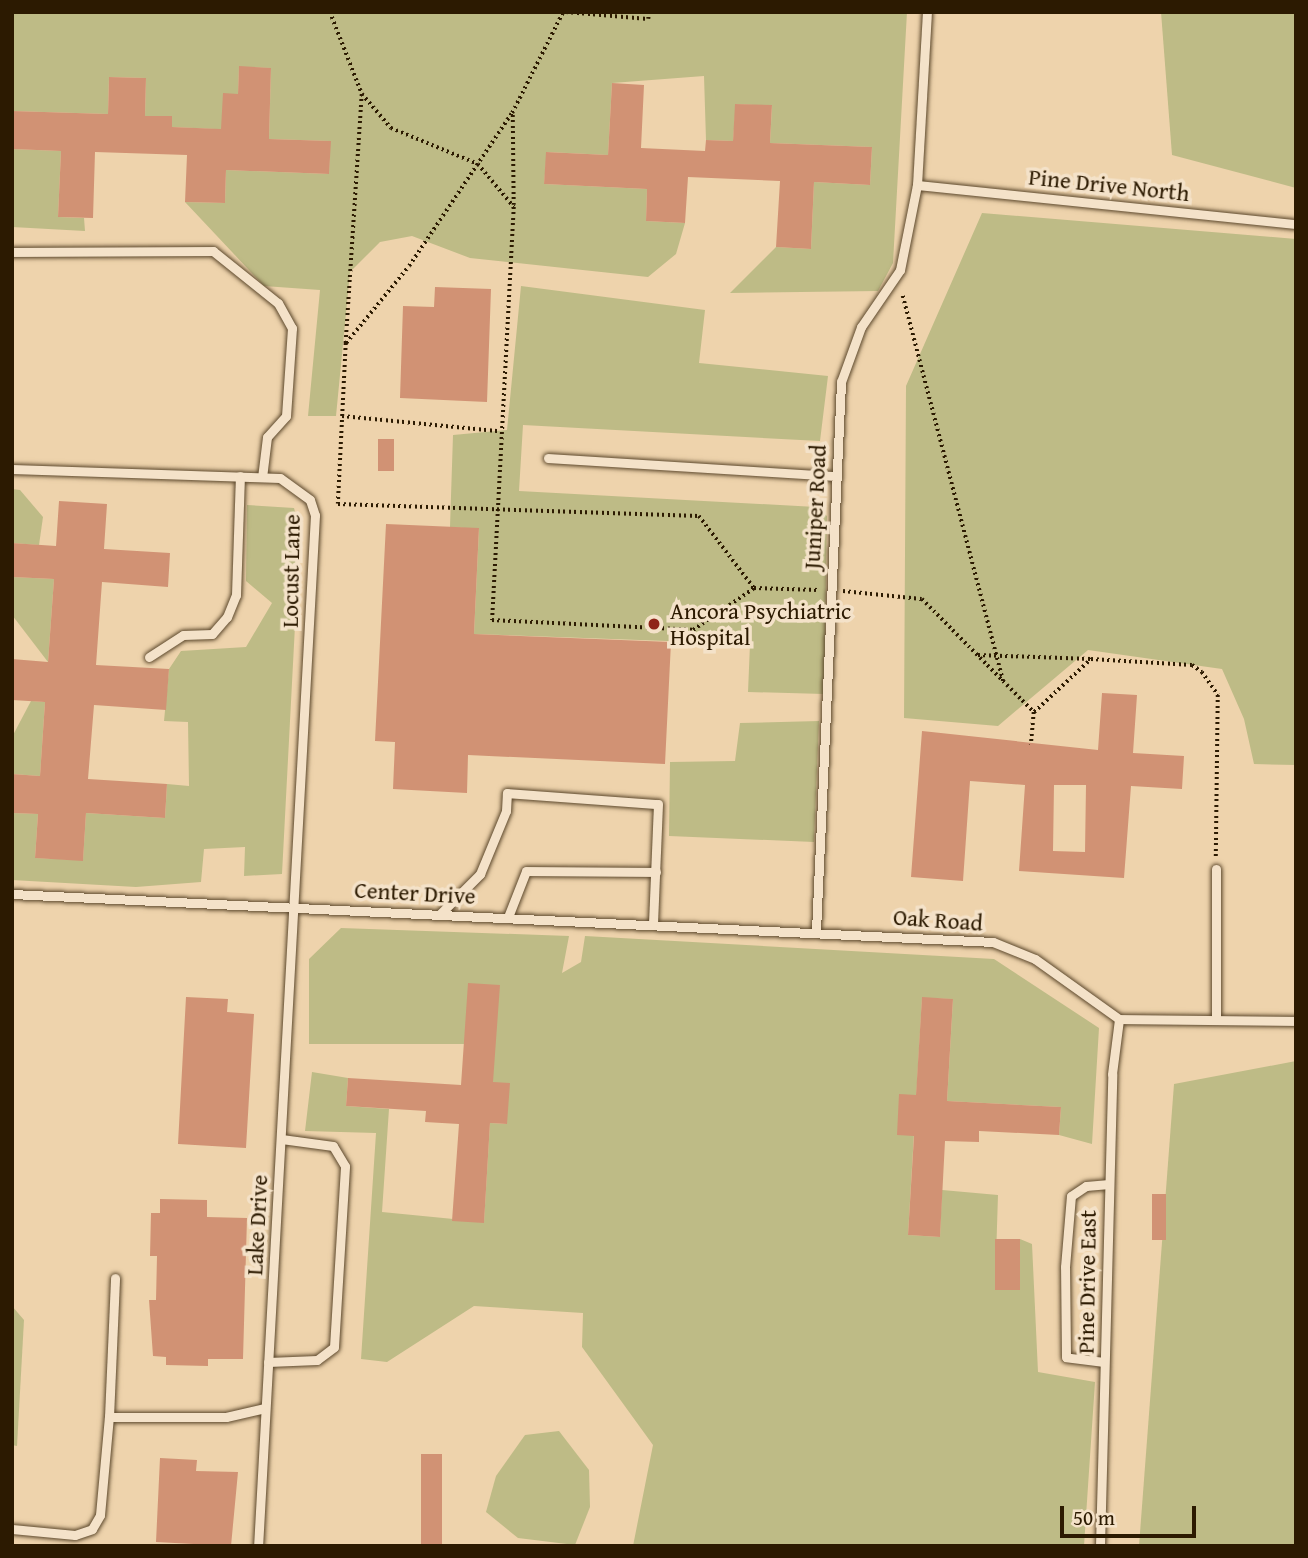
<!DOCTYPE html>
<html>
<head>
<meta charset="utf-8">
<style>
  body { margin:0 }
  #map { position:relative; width:1308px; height:1558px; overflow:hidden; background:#eed3ac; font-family:"Gentium Book Plus",serif }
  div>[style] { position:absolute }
  .green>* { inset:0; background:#bebb86 }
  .building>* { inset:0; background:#d19274; transform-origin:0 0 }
  .path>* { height:3.5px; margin-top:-1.75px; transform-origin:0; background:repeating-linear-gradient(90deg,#2c1a01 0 2px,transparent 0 5.5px) }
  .roads { filter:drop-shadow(0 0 2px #5c482c) drop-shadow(0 0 2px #5c482c) }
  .service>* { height:9px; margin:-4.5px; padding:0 4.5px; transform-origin:4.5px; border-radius:4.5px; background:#f4e2c9 }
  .dots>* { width:19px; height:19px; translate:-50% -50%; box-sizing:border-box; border:4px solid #f4e2c9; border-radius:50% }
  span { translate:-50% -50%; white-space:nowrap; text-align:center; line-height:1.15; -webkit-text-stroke:7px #f4e2c9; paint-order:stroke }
  .street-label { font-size:23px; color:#2c1a01 }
  .poi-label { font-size:23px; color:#2c1a01 }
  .left { translate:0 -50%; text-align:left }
  .frame { position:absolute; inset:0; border:14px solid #2c1a01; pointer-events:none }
  .scale { position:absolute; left:1060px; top:1506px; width:136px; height:32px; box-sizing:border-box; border:4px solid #2c1a01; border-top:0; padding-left:9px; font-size:21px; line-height:24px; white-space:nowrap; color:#2c1a01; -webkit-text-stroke:5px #f4e2c9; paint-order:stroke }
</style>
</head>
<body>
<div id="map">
  <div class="green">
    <div style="clip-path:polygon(12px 12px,907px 12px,893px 263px,878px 291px,730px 293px,776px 247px,811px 249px,814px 182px,870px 185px,872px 147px,770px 143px,772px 106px,736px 104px,733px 141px,706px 140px,704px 76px,612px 83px,608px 155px,547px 152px,544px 184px,647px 189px,646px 221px,685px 223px,676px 254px,648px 277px,470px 258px,412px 236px,380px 242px,350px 272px,336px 416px,308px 416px,320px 290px,264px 286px,185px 202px,225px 203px,226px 170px,329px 174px,330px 141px,269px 139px,271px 68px,239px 67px,237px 130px,172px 127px,172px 117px,145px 116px,146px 78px,109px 77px,108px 114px,12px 111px)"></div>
    <div style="clip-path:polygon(1161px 12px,1296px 12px,1296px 188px,1172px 155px)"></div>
    <div style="clip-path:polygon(12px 149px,61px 151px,58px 217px,84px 218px,85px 231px,12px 227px)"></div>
    <div style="clip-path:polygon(982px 213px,1296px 239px,1296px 765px,1254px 764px,1244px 719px,1222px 669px,1088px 650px,998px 726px,904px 718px,906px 386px)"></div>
    <div style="clip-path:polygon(521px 286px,705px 310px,699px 363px,828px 376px,820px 441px,523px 425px,519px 491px,816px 507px,827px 516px,824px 694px,748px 692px,750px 644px,474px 634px,479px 529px,450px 527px,453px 435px,507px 430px)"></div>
    <div style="clip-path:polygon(12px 489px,20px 490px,43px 517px,39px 545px,12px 543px)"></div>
    <div style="clip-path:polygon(247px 505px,294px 508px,300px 530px,282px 874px,244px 876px,245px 847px,204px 849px,201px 882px,136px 887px,12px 880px,12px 813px,38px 814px,35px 858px,83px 860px,86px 813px,165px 818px,167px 784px,189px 786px,188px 722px,164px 721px,169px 669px,181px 651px,246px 647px,272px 603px,246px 581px)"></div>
    <div style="clip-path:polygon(12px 577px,54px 579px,48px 662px,12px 615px)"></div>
    <div style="clip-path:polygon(31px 701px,45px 702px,40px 776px,12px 774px,12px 737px)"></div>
    <div style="clip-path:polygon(819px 721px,814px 842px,669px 836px,670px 762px,735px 761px,740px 723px)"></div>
    <div style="clip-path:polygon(341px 928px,569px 936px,562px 973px,581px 962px,585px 936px,994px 959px,1099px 1028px,1092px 1144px,1059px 1135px,1061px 1107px,947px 1101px,953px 999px,922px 998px,908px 1235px,940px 1237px,942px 1190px,998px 1195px,995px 1290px,1019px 1290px,1020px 1239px,1032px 1244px,1038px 1372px,1095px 1382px,1084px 1546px,633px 1546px,653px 1445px,582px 1347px,583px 1313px,474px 1306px,387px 1362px,361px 1359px,376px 1133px,305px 1131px,312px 1072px,348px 1078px,346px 1106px,389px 1109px,382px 1212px,484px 1222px,490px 1123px,507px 1124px,493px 1082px,464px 1044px,309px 1044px,309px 959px)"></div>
    <div style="clip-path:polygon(1296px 1061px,1296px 1546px,1139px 1546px,1174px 1084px)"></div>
    <div style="clip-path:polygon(12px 1306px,24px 1320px,17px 1446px,12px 1445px)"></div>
    <div style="clip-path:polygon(559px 1431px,589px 1470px,590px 1507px,575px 1545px,518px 1538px,486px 1512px,496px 1476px,525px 1435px)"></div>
  </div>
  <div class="building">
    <div style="clip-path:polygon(239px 66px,271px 68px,269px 139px,331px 141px,329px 174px,226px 170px,225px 203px,185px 202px,187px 155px,95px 152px,93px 218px,58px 217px,61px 151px,12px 149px,12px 111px,108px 114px,109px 77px,146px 78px,145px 116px,172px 116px,172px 127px,221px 129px,223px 93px,238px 94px)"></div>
    <div style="clip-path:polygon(612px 83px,644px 85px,641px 148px,705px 151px,706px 140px,733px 141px,735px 104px,772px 105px,770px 143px,872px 147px,870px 185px,814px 182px,811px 249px,776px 247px,780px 181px,688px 177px,685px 223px,646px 221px,647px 189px,544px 184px,546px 152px,608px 155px)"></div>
    <div style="clip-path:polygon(435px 287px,491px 289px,487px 402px,400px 398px,403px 306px,434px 307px)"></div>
    <div style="left:378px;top:439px;width:16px;height:32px"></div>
    <div style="clip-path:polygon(59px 501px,107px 504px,104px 549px,170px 553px,168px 587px,102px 582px,96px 665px,169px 669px,166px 710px,94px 705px,88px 779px,167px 784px,165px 818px,86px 813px,83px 861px,35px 858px,38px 814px,12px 813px,12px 774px,40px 776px,45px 702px,12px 700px,12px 659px,48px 662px,54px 579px,12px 577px,12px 543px,56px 546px)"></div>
    <div style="clip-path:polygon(386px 524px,479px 528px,474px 634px,671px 642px,665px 764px,468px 755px,467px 793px,393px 789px,395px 742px,375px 741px)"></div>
    <div style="clip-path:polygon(evenodd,1102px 693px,1137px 695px,1133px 753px,1184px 756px,1182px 789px,1131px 786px,1124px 878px,1019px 871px,1025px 785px,970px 781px,963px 881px,911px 877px,922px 731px,1098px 750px,1102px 693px,1054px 785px,1086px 785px,1085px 852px,1053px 851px,1054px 785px)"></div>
    <div style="clip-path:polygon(468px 983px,500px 985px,493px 1082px,510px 1083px,507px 1124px,490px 1123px,484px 1223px,452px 1221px,459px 1124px,425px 1122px,426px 1111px,346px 1106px,348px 1078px,461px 1085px)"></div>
    <div style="clip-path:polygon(186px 997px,228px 999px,227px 1012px,254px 1014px,246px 1148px,178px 1144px)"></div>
    <div style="clip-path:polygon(922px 997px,953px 999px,947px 1101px,1061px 1107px,1059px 1135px,979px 1131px,979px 1142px,945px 1141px,940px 1237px,908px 1235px,914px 1136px,897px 1135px,899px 1094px,916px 1095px)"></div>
    <div style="left:1152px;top:1194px;width:14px;height:46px"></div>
    <div style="clip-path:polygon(160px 1199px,207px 1200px,207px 1217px,247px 1218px,243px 1359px,208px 1359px,208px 1366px,166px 1365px,166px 1357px,153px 1356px,149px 1300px,156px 1300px,157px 1256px,150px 1256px,151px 1213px,160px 1213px)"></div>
    <div style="left:995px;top:1239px;width:25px;height:51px"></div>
    <div style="left:421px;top:1454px;width:21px;height:92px"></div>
    <div style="clip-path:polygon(160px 1458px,197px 1460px,196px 1471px,238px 1472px,231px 1546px,156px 1542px)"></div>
  </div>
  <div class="path">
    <div style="left:330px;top:12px;width:88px;rotate:68.7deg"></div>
    <div style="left:362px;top:94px;width:250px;rotate:93.7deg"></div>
    <div style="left:346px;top:343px;width:99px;rotate:-50.7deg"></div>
    <div style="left:409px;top:266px;width:184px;rotate:-56.1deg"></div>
    <div style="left:512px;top:113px;width:113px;rotate:-63.2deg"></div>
    <div style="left:566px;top:12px;width:82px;rotate:4.9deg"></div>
    <div style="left:648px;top:19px;width:7px;rotate:-82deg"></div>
    <div style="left:362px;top:94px;width:45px;rotate:49.5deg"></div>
    <div style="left:391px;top:128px;width:94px;rotate:22.5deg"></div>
    <div style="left:478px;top:164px;width:56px;rotate:50.1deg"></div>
    <div style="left:514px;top:207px;width:414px;rotate:93deg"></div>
    <div style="left:492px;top:620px;width:201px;rotate:2.8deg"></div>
    <div style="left:693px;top:630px;width:74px;rotate:-34.5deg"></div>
    <div style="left:754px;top:588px;width:64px;rotate:1.8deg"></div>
    <div style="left:513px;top:115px;width:90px;rotate:89.4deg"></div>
    <div style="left:903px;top:296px;width:400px;rotate:75.4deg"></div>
    <div style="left:346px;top:343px;width:161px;rotate:92.8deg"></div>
    <div style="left:338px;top:504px;width:361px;rotate:1.9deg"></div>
    <div style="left:699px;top:516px;width:91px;rotate:52.6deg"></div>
    <div style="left:342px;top:416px;width:158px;rotate:5.5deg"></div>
    <div style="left:843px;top:591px;width:79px;rotate:5.8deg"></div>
    <div style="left:922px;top:599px;width:159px;rotate:45.3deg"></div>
    <div style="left:1034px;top:712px;width:33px;rotate:95deg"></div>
    <div style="left:978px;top:655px;width:113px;rotate:2deg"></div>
    <div style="left:1034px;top:712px;width:78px;rotate:-42.9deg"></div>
    <div style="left:1091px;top:659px;width:101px;rotate:3.4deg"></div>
    <div style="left:1192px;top:665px;width:12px;rotate:35deg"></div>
    <div style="left:1202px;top:672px;width:28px;rotate:55deg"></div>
    <div style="left:1218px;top:695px;width:162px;rotate:90.7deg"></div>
  </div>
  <div class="roads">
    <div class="service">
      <div style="left:917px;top:185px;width:381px;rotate:5.9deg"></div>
      <div style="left:12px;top:252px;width:201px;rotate:-0.3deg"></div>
      <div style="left:213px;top:251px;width:83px;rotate:38.7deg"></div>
      <div style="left:278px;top:303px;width:29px;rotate:61deg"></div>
      <div style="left:292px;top:328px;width:88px;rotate:93.9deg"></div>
      <div style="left:286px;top:416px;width:28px;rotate:132deg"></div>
      <div style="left:267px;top:437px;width:39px;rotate:97deg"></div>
      <div style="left:548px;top:458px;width:288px;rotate:3.6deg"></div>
      <div style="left:12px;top:469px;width:268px;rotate:1.9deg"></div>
      <div style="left:280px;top:478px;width:37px;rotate:36deg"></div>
      <div style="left:310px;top:500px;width:16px;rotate:72deg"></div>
      <div style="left:315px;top:515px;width:1033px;rotate:93.16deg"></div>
      <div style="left:149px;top:657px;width:40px;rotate:-32.9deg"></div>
      <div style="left:183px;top:635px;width:29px;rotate:-2deg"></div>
      <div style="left:212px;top:634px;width:23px;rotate:-49deg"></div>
      <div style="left:227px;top:617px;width:24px;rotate:-68deg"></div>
      <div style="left:236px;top:595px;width:119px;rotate:-88.1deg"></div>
      <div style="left:12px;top:894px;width:982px;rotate:2.8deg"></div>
      <div style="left:993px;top:942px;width:45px;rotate:22deg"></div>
      <div style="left:1035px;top:959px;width:103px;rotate:35.5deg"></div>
      <div style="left:440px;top:914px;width:57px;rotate:-45deg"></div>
      <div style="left:480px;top:874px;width:68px;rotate:-67.6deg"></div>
      <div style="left:506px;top:811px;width:18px;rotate:-87deg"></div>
      <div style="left:507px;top:793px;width:151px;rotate:4.2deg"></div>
      <div style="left:658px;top:804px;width:120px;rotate:92.4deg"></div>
      <div style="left:508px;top:917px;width:49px;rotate:-68.6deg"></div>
      <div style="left:526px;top:871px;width:130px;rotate:0.4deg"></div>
      <div style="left:816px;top:931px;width:550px;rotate:-87.39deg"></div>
      <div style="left:841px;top:382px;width:59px;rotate:-70deg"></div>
      <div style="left:861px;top:327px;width:69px;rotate:-55.6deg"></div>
      <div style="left:900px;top:270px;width:87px;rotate:-78.7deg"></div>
      <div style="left:917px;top:185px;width:173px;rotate:-86.7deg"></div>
      <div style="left:1119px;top:1019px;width:177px;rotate:0.6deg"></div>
      <div style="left:1216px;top:1020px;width:151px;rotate:-90deg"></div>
      <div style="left:268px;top:1362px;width:49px;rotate:-2.3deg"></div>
      <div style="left:317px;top:1360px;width:21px;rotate:-37deg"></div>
      <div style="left:334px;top:1347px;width:181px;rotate:-86.5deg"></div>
      <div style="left:345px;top:1166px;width:23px;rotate:-121deg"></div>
      <div style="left:333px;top:1146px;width:52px;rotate:-172.3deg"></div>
      <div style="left:1104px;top:1362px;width:38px;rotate:-173deg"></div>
      <div style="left:1066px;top:1357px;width:90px;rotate:-90.6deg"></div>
      <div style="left:1065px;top:1267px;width:71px;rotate:-85.2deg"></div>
      <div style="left:1071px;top:1196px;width:18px;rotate:-34deg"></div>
      <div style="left:1086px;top:1186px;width:23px;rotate:-5deg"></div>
      <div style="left:109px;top:1417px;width:139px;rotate:-87.5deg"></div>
      <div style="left:12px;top:1529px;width:63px;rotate:5.4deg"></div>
      <div style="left:75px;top:1535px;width:18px;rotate:-19deg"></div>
      <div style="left:92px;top:1529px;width:16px;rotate:-60deg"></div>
      <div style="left:100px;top:1515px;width:98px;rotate:-84.8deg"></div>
      <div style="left:109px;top:1417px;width:117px"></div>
      <div style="left:226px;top:1417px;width:40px;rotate:-13deg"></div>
      <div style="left:1100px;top:1546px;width:472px;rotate:-88.5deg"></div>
      <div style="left:1112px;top:1074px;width:55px;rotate:-82.7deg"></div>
    </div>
  </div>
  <div class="dots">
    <div style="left:654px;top:624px;background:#8f2418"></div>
  </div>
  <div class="street-label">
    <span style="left:1109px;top:185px;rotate:6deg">Pine Drive North</span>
    <span style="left:815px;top:507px;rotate:-87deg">Juniper Road</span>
    <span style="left:291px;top:571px;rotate:-89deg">Locust Lane</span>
    <span style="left:415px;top:893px;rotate:3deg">Center Drive</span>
    <span style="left:938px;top:920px;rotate:4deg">Oak Road</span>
    <span style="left:257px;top:1225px;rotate:-87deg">Lake Drive</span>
    <span style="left:1087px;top:1282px;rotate:-89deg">Pine Drive East</span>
  </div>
  <div class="poi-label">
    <span class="left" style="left:670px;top:624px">Ancora Psychiatric<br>Hospital</span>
  </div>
  <div class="frame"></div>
  <div class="scale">50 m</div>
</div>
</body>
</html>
